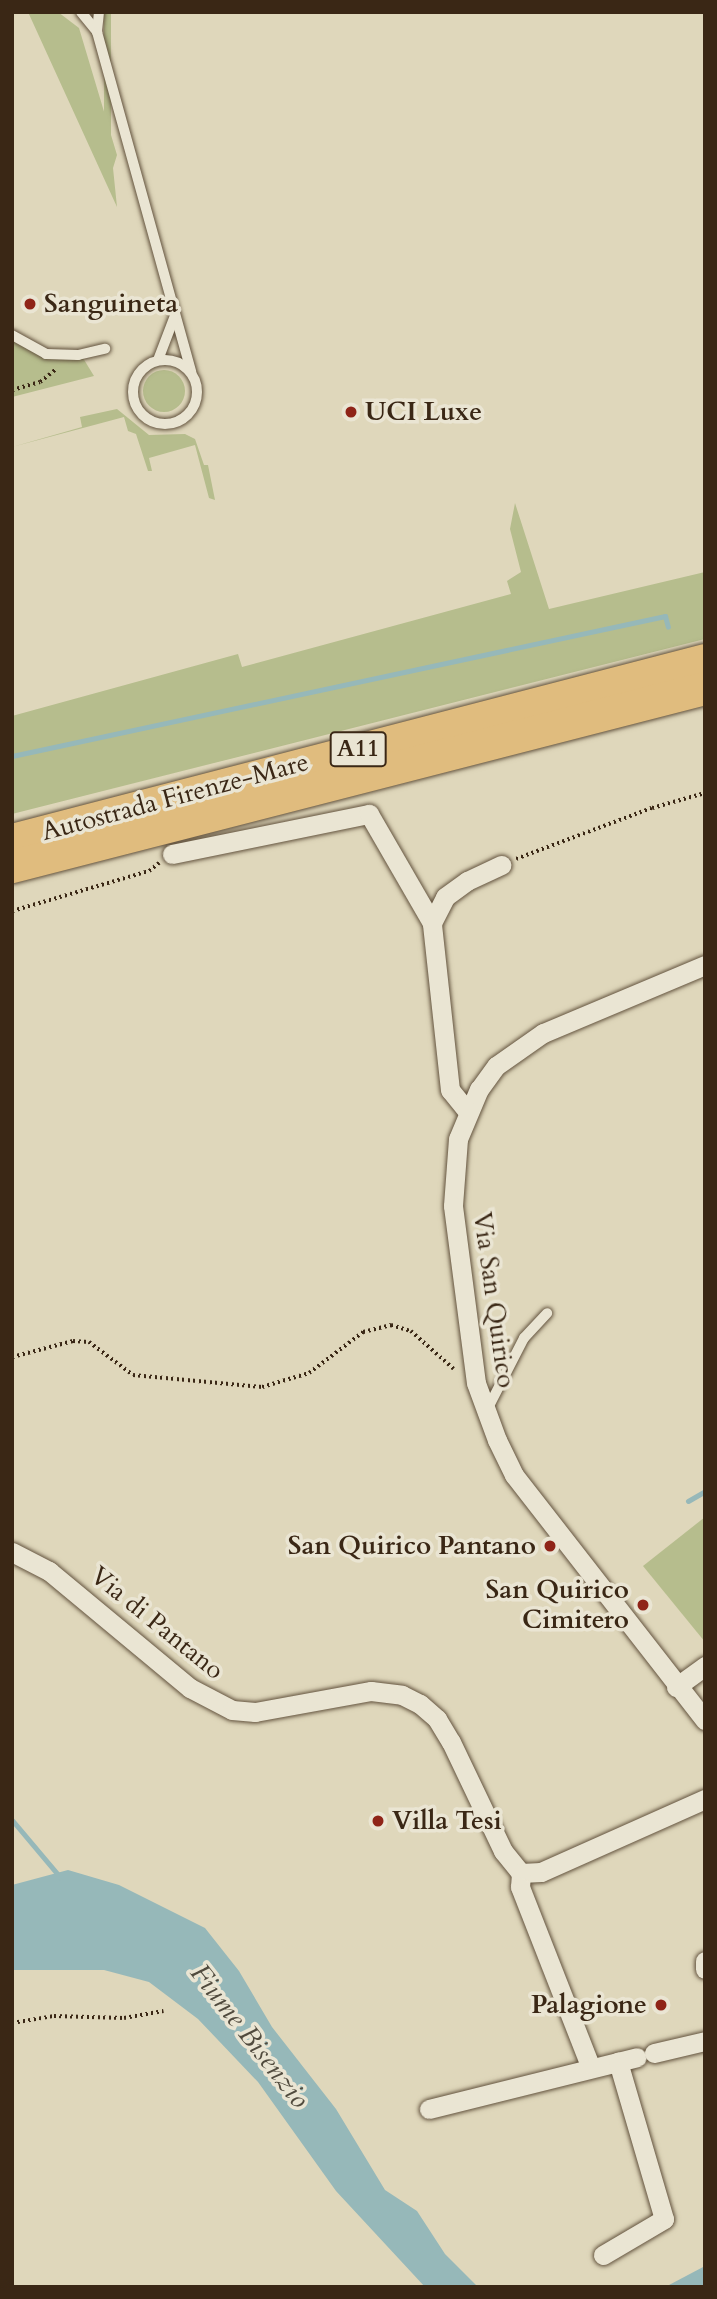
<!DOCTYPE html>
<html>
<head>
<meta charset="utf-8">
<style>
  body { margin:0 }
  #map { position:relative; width:717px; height:2299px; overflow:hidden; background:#dfd7bb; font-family:Cardo,serif }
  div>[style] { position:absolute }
  .green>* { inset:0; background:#b6bd8d; transform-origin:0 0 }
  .round { border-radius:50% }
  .water>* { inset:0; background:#96b8b9 }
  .stream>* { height:5px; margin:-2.5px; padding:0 2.5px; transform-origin:2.5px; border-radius:2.5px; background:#96b8b9 }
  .path>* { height:3.5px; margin-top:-1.75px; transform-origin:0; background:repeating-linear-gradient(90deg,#3a2715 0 2px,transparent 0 5.5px) }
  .roads { filter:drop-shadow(0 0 2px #63533e) drop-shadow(0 0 2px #63533e) }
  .service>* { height:10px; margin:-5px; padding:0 5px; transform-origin:5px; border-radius:5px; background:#eae5d3 }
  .service>.ring { margin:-5px; padding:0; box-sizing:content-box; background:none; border:10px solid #eae5d3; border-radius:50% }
  .minor>* { height:19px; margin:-9.5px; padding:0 9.5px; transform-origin:9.5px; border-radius:9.5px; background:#eae5d3 }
  .motorway>* { height:33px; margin:-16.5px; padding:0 16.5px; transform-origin:16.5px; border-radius:16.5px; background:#e0bc7e }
  .dots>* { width:19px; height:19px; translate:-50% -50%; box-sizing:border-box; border:4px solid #eae5d3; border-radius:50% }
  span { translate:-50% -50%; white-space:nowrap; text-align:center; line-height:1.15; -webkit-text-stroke:7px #eae5d3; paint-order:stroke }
  .shield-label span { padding:2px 5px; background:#eae5d3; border:2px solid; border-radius:5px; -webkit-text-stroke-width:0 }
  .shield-label { font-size:24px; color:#3a2715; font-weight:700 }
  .poi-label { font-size:26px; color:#3a2715; font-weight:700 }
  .left { translate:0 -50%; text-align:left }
  .right { translate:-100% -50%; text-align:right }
  .street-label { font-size:26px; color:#3a2715 }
  .water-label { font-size:28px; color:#514b3e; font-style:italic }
  .frame { position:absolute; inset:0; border:14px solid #3a2715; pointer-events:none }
</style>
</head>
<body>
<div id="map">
  <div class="green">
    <div style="clip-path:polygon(28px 12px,58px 12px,79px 28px,117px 155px,113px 168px,117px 207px)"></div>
    <div style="left:104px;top:12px;width:7px;height:126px"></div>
    <div style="clip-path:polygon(12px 340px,45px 356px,83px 358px,94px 376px,12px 397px)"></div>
    <div class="round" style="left:143px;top:370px;width:42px;height:42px"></div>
    <div style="clip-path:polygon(117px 409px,149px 435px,185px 434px,195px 439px,204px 465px,208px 465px,215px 500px,209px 498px,195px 445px,149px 458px,152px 471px,148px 471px,136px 434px,128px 431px,124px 417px,12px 447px,82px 427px,80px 417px)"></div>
    <div style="clip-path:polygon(515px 503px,549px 609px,705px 572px,705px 639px,12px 814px,12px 716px,238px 654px,242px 667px,511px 594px,507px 581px,521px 572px,510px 529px)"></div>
    <div style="clip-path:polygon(705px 1517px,705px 1642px,643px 1566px)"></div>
  </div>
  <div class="water">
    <div style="clip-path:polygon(68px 1870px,119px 1885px,205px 1928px,239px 1971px,272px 2027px,336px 2109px,385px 2190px,417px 2211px,445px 2254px,478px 2287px,425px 2287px,336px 2191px,258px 2082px,198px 2019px,149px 1982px,104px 1970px,12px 1970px,12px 1885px)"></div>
    <div style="clip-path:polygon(705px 2266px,705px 2287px,666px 2287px,669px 2285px)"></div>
  </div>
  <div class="stream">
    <div style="left:12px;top:756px;width:668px;rotate:-12.1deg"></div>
    <div style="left:665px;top:616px;width:11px;rotate:75deg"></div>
    <div style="left:688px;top:1501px;width:20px;rotate:-30deg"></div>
    <div style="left:12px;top:1820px;width:75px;rotate:49.9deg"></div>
  </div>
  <div class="path">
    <div style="left:12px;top:390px;width:29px;rotate:-16deg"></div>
    <div style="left:40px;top:382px;width:21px;rotate:-39deg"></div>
    <div style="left:516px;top:859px;width:145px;rotate:-20.6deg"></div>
    <div style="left:652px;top:808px;width:55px;rotate:-15.8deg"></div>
    <div style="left:12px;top:911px;width:143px;rotate:-16.3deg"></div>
    <div style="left:149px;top:871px;width:13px;rotate:-39deg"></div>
    <div style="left:12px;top:1357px;width:63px;rotate:-14.7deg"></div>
    <div style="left:73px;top:1341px;width:16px;rotate:4deg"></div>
    <div style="left:89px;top:1342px;width:55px;rotate:36.9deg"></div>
    <div style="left:133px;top:1375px;width:130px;rotate:5.3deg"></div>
    <div style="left:262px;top:1387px;width:49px;rotate:-16.6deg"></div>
    <div style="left:309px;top:1373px;width:68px;rotate:-37.2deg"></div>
    <div style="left:363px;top:1332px;width:29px;rotate:-14deg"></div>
    <div style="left:391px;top:1325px;width:21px;rotate:17deg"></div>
    <div style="left:411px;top:1331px;width:57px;rotate:41.5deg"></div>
    <div style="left:12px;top:2023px;width:43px;rotate:-9.5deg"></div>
    <div style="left:54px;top:2016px;width:70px;rotate:1.6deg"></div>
    <div style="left:124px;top:2018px;width:40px;rotate:-10deg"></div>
  </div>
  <div class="roads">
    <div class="service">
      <div style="left:81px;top:12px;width:26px;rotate:51deg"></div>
      <div style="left:99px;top:12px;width:20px;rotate:96deg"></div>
      <div style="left:97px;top:32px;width:353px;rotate:74.5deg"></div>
      <div style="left:12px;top:335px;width:39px;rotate:29deg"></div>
      <div style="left:46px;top:354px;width:32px;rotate:2deg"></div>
      <div style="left:78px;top:355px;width:28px;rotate:-13deg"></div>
      <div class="ring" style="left:133px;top:360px;width:54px;height:54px"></div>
      <div style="left:158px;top:360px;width:45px;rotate:-69.1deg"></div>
      <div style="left:488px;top:1408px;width:79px;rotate:-62.8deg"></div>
      <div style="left:524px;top:1338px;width:34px;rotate:-47deg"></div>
    </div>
    <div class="minor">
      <div style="left:172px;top:854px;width:201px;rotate:-11.5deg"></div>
      <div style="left:369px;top:814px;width:126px;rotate:60deg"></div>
      <div style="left:705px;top:965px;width:176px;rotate:157.2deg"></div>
      <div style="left:543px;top:1033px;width:57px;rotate:144.9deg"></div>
      <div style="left:496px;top:1066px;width:29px;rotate:126deg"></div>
      <div style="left:479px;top:1089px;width:54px;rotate:112.8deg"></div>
      <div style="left:458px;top:1139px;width:67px;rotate:94.3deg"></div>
      <div style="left:453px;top:1206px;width:178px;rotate:82.6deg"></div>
      <div style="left:476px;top:1383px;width:61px;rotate:69.8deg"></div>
      <div style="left:497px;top:1440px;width:39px;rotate:64deg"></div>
      <div style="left:514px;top:1475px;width:311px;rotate:52.1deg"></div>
      <div style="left:468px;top:1112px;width:28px;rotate:-129deg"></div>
      <div style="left:450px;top:1090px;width:168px;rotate:-96.2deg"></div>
      <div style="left:432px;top:923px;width:29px;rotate:-63deg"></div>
      <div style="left:445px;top:897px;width:27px;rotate:-36deg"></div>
      <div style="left:467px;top:881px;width:38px;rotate:-25deg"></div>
      <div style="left:12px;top:1552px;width:42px;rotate:27.2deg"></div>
      <div style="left:49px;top:1571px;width:183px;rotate:39.7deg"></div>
      <div style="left:190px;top:1688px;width:47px;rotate:27.6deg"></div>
      <div style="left:232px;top:1710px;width:23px;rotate:5deg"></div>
      <div style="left:255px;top:1712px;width:118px;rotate:-10.3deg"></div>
      <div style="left:371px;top:1691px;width:31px;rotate:7deg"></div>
      <div style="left:402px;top:1695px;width:20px;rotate:27deg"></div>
      <div style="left:420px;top:1704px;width:23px;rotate:41deg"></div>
      <div style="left:437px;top:1719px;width:27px;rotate:59deg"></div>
      <div style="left:451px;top:1742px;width:121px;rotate:64.5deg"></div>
      <div style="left:503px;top:1851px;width:28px;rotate:51deg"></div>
      <div style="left:521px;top:1873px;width:20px;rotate:-3deg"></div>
      <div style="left:541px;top:1872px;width:180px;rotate:-24deg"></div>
      <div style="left:676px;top:1687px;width:36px;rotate:-36deg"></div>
      <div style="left:521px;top:1873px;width:14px;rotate:94deg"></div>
      <div style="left:520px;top:1887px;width:194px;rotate:68.6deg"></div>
      <div style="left:705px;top:1961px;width:8px;rotate:90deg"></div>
      <div style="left:654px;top:2053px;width:52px;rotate:-13.2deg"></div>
      <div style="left:429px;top:2109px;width:214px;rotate:-14deg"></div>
      <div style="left:603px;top:2255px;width:71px;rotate:-30.5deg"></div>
      <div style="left:664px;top:2219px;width:164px;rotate:-106.3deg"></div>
    </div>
    <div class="motorway">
      <div style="left:12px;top:840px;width:716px;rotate:-14.56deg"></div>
      <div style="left:12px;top:866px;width:715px;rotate:-14.41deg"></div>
    </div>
  </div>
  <div class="dots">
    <div style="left:30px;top:304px;background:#8f2418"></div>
    <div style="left:351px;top:412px;background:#8f2418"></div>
    <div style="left:550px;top:1546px;background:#8f2418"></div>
    <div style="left:643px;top:1605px;background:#8f2418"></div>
    <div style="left:378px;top:1821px;background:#8f2418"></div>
    <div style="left:661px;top:2005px;background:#8f2418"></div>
  </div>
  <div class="shield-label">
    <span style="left:358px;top:749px">A11</span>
  </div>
  <div class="poi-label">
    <span class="left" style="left:44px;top:304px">Sanguineta</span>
    <span class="left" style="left:365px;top:412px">UCI Luxe</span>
    <span class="right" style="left:536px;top:1546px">San Quirico Pantano</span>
    <span class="right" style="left:629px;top:1605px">San Quirico<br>Cimitero</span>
    <span class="left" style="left:392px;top:1821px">Villa Tesi</span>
    <span class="right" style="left:647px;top:2005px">Palagione</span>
  </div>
  <div class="street-label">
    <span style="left:175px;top:797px;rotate:-15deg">Autostrada Firenze-Mare</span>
    <span style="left:494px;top:1300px;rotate:82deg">Via San Quirico</span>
    <span style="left:157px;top:1623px;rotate:39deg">Via di Pantano</span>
  </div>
  <div class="water-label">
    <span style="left:250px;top:2036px;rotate:52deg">Fiume Bisenzio</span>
  </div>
  <div class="frame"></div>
</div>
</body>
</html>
